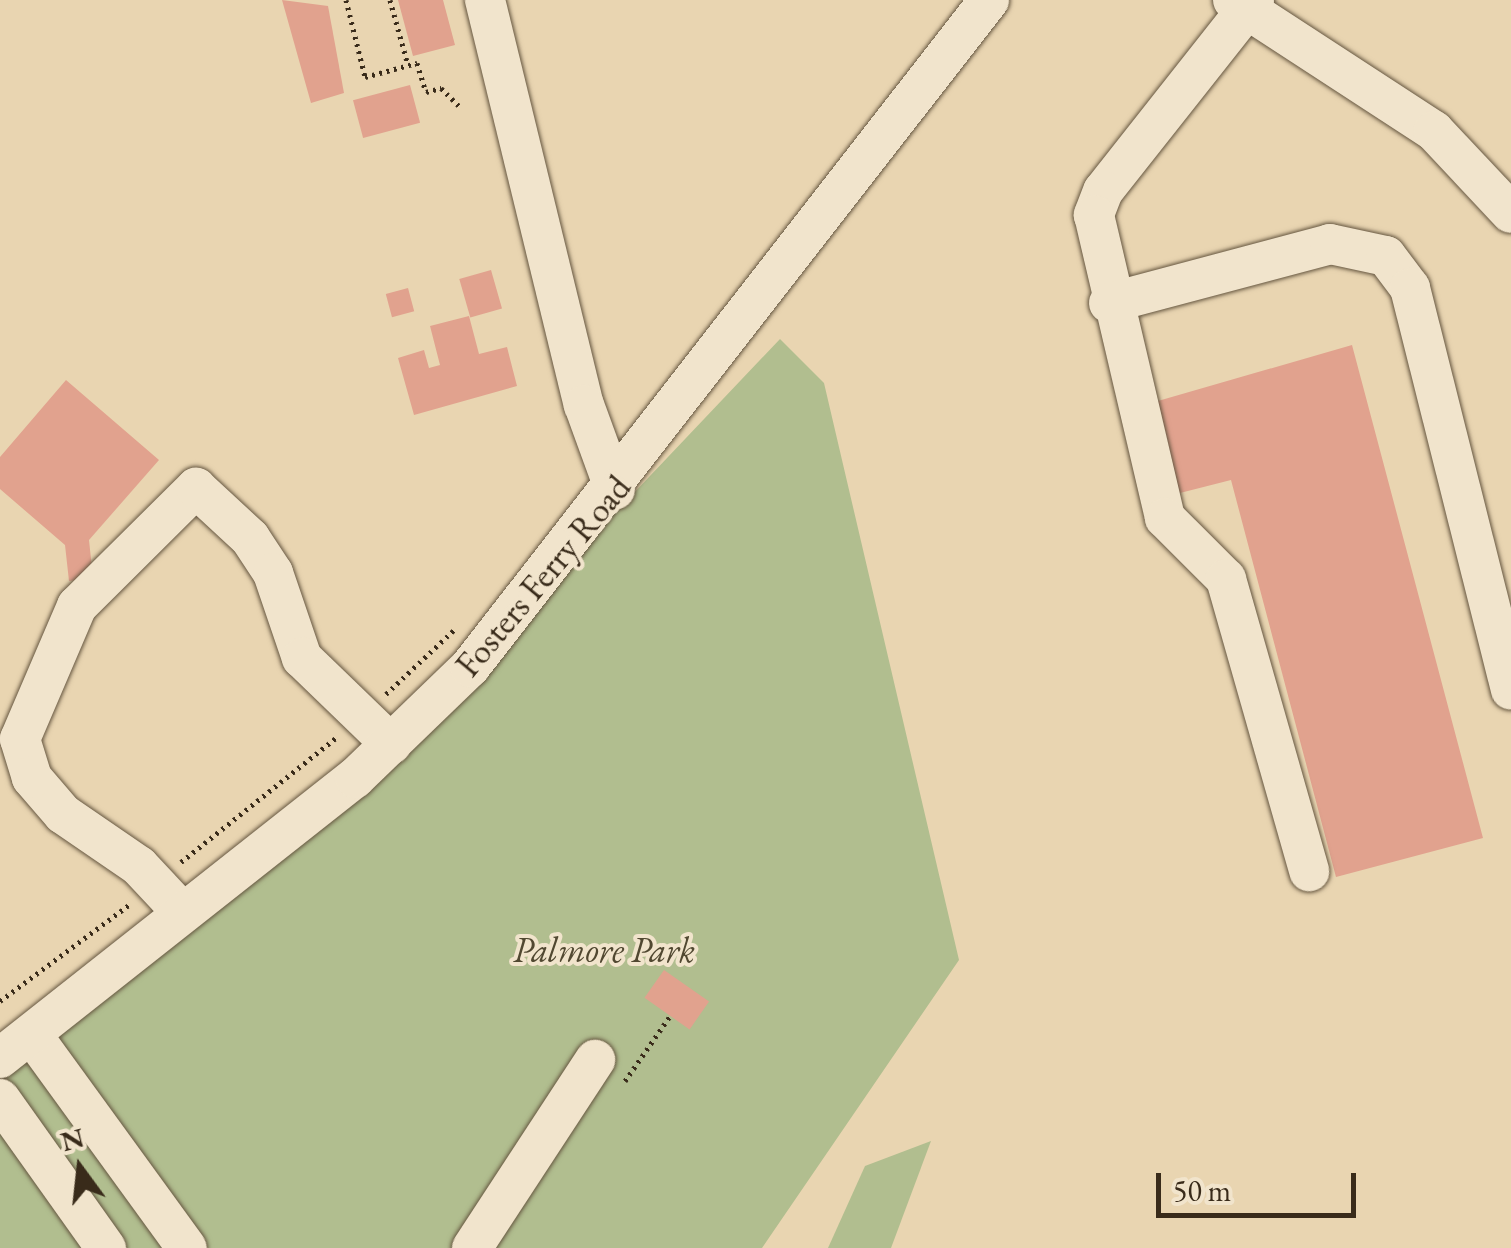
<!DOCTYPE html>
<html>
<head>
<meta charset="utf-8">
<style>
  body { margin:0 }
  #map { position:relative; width:1511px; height:1248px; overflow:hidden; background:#e9d5b1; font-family:"EB Garamond",serif }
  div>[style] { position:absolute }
  .green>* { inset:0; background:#b1be8f }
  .building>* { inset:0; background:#e1a28e; transform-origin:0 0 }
  .path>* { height:5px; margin-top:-2.5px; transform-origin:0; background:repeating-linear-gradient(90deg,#392b1a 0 2.5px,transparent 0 7.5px) }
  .roads { filter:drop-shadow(0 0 2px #655640) drop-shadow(0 0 2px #655640) }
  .minor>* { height:40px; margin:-20px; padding:0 20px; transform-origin:20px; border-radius:20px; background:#f1e4cc }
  span { translate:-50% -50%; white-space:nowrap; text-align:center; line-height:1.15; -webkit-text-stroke:8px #f1e4cc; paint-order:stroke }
  .street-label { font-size:35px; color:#392b1a }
  .park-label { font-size:35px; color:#514831; font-style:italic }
  .north { position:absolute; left:30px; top:1118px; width:100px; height:100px; -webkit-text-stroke:8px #f1e4cc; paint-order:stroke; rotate:345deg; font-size:28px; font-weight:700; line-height:40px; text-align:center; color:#392b1a }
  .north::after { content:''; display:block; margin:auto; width:35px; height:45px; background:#392b1a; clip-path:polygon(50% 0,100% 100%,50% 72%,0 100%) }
  .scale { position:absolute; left:1156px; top:1173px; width:200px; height:45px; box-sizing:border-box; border:5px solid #392b1a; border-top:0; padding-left:12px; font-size:30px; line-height:35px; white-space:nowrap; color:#392b1a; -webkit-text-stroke:8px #f1e4cc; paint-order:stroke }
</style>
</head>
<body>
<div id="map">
  <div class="green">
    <div style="clip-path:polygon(780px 339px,824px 383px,959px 960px,762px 1248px,0 1248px,0 1051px,426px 712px)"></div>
    <div style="clip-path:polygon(931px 1141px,891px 1248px,828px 1248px,865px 1166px)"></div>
  </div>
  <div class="building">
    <div style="clip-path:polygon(282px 0,328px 6px,344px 93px,311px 103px)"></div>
    <div style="clip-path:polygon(398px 0,443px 0,455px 45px,413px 56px)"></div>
    <div style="left:410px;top:85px;width:39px;height:59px;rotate:75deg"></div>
    <div style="left:491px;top:270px;width:40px;height:33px;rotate:74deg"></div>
    <div style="left:408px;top:288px;width:24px;height:23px;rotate:75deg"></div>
    <div style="clip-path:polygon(469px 316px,479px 354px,507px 347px,517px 386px,414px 415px,398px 358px,424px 350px,429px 368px,440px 365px,430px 326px)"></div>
    <div style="clip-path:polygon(1352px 345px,1483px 838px,1336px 877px,1231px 480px,1176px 494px,1151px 403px)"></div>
    <div style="clip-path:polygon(66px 380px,159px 460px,89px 540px,93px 578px,69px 581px,65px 545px,0 489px,0 457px)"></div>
    <div style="left:664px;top:970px;width:55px;height:34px;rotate:35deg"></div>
  </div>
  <div class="path">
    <div style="left:346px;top:0;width:79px;rotate:76.1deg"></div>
    <div style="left:365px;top:77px;width:54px;rotate:-15.1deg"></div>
    <div style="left:417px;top:63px;width:30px;rotate:73deg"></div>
    <div style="left:426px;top:92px;width:16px;rotate:-15deg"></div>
    <div style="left:441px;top:88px;width:28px;rotate:45deg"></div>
    <div style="left:390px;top:0;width:67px;rotate:74.5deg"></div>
    <div style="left:386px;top:694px;width:93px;rotate:-43.3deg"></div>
    <div style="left:181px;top:862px;width:198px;rotate:-38.7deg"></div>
    <div style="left:0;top:1001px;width:162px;rotate:-36.7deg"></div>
    <div style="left:625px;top:1081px;width:79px;rotate:-55.3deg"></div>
  </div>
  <div class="roads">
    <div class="minor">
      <div style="left:485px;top:0;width:417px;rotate:76.3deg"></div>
      <div style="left:584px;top:405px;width:90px;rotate:70deg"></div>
      <div style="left:1233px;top:0;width:240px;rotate:33.1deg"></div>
      <div style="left:1434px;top:131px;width:112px;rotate:46.8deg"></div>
      <div style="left:1254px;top:0;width:243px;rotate:128.3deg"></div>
      <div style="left:1103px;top:191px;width:26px;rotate:111deg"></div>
      <div style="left:1094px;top:215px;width:311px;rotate:76.8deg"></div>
      <div style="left:1165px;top:518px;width:86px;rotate:45deg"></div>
      <div style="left:1226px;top:579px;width:304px;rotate:74.1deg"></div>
      <div style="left:1109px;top:303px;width:229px;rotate:-14.9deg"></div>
      <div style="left:1330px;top:244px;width:57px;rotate:12.1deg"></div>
      <div style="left:1386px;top:256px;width:40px;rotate:53deg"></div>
      <div style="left:1410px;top:288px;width:414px;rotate:75.9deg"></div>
      <div style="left:182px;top:912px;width:63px;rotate:-133.1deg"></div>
      <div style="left:139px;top:866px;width:92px;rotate:-145.6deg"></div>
      <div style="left:63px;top:814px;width:48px;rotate:-130.7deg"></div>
      <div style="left:32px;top:778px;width:41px;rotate:-107.1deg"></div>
      <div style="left:20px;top:739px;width:145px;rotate:-66.8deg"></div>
      <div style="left:77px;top:606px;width:168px;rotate:-44.8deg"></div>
      <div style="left:196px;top:488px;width:74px;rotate:42.8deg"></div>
      <div style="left:250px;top:538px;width:42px;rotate:56.7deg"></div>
      <div style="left:273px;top:573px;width:90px;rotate:71.2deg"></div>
      <div style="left:302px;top:658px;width:124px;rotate:44deg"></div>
      <div style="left:32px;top:1035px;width:263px;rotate:54deg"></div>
      <div style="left:0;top:1058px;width:452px;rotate:-38.3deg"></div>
      <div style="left:355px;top:778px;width:160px;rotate:-44deg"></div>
      <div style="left:470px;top:667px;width:845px;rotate:-52.11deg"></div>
      <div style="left:0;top:1099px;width:183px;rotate:54.6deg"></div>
      <div style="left:472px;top:1248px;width:225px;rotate:-56.8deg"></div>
    </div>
  </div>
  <div class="street-label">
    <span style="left:543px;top:576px;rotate:-50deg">Fosters Ferry Road</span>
  </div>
  <div class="park-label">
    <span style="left:604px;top:950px">Palmore Park</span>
  </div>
  <div class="north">N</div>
  <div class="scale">50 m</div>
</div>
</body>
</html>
